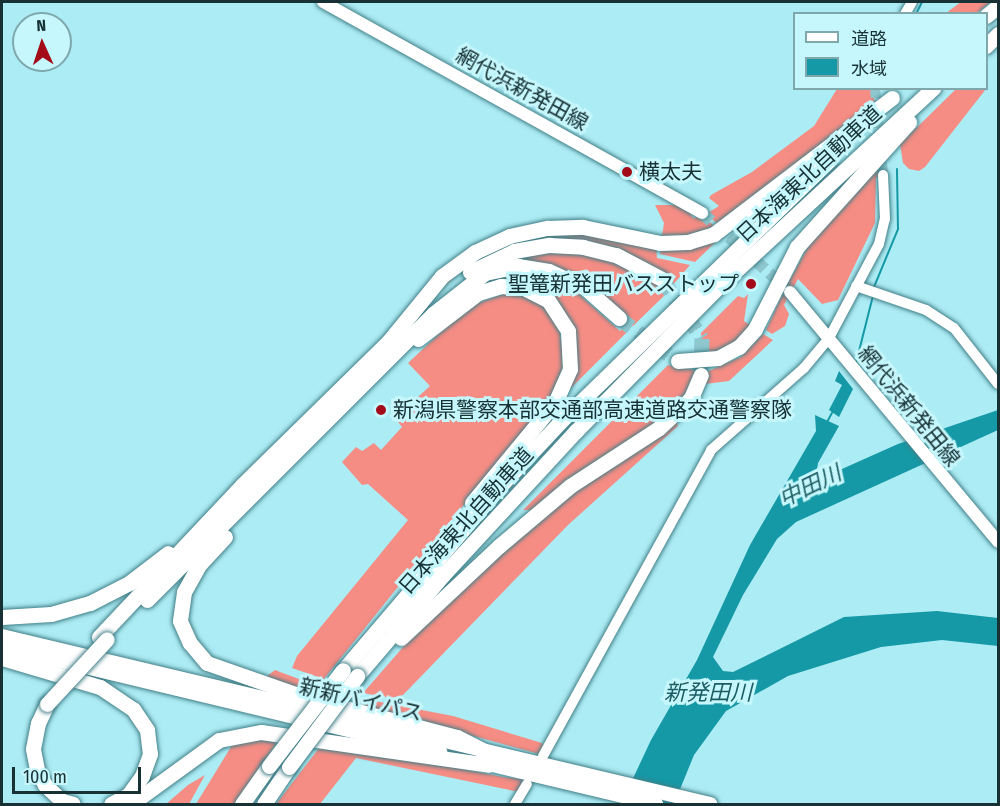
<!DOCTYPE html>
<html>
<head>
<meta charset="utf-8">
<style>
  body { margin:0 }
  #map { position:relative; width:1000px; height:806px; overflow:hidden; background:#acecf4; font-family:"Fira Sans Condensed","Noto Sans JP",sans-serif }
  div>[style] { position:absolute }
  .forest>* { inset:0; background:#f68d84 }
  .water>* { inset:0; background:#1599a6 }
  .stream>* { height:2px; margin:-1px; padding:0 1px; transform-origin:1px; border-radius:1px; background:#1599a6 }
  .tertiary-tunnel>* { height:10px; margin-top:-5px; transform-origin:0; background:repeating-linear-gradient(90deg,#8ec7ce 0 10px,transparent 0 15px) }
  .secondary-tunnel>* { height:12px; margin-top:-6px; transform-origin:0; background:repeating-linear-gradient(90deg,#8ec7ce 0 12px,transparent 0 18px) }
  .motorway-tunnel>* { height:15px; margin-top:-7.5px; transform-origin:0; background:repeating-linear-gradient(90deg,#8ec7ce 0 15px,transparent 0 23px) }
  .roads { filter:drop-shadow(0 0 2px #427f87) drop-shadow(0 0 2px #427f87) }
  .tertiary>* { height:10px; margin:-5px; padding:0 5px; transform-origin:5px; border-radius:5px; background:#fff }
  .secondary>* { height:12px; margin:-6px; padding:0 6px; transform-origin:6px; border-radius:6px; background:#fff }
  .trunk>* { height:14px; margin:-7px; padding:0 7px; transform-origin:7px; border-radius:7px; background:#fff }
  .motorway>* { height:15px; margin:-7.5px; padding:0 7.5px; transform-origin:7.5px; border-radius:7.5px; background:#fff }
  .bridges { filter:drop-shadow(0 0 2px #427f87) drop-shadow(0 0 2px #427f87) }
  .motorway-bridge>* { height:15px; margin:-7.5px; padding:0 7.5px; transform-origin:7.5px; border-radius:7.5px; background:#fff }
  .dots>* { width:16px; height:16px; translate:-50% -50%; box-sizing:border-box; border:3px solid #c5f7fd; border-radius:50% }
  span { translate:-50% -50%; white-space:nowrap; text-align:center; line-height:1.15; -webkit-text-stroke:6px #c5f7fd; paint-order:stroke }
  .street-label { font-size:21px; color:#173134 }
  .poi-label { font-size:21px; color:#173134 }
  .left { translate:0 -50%; text-align:left }
  .right { translate:-100% -50%; text-align:right }
  .water-label { font-size:22px; color:#1c5c63; font-style:italic }
  .frame { position:absolute; inset:0; border:3px solid #173134; pointer-events:none }
  .legend { position:absolute; left:793px; top:12px; width:195px; height:78px; box-sizing:border-box; background:#c5f7fd; border:2px solid #7fa8ad; margin:0; padding:8px 10px; list-style:none; font-size:18px; color:#173134 }
  .legend li { display:flex; align-items:center; gap:12px; height:30px }
  .legend b { width:30px; border:2px solid #7fa8ad }
  .north { position:absolute; left:12px; top:12px; width:60px; height:60px; box-sizing:border-box; background:#c5f7fd; border:2px solid #7fa8ad; border-radius:50%; rotate:357deg; font-size:16px; font-weight:700; line-height:24px; text-align:center; color:#173134 }
  .north::after { content:''; display:block; margin:auto; width:21px; height:27px; background:#a40b19; clip-path:polygon(50% 0,100% 100%,50% 72%,0 100%) }
  .scale { position:absolute; left:12px; top:767px; width:129px; height:27px; box-sizing:border-box; border:3px solid #173134; border-top:0; padding-left:8px; font-size:18px; line-height:21px; white-space:nowrap; color:#173134; -webkit-text-stroke:4px #c5f7fd; paint-order:stroke }
</style>
</head>
<body>
<div id="map">
  <div class="forest">
    <div style="clip-path:polygon(961px 2px,991px 2px,977px 13px,946px 13px)"></div>
    <div style="clip-path:polygon(837px 89px,873px 89px,875px 106px,720px 226px,706px 214px,719px 206px,709px 198px,711px 195px,752px 172px,814px 126px)"></div>
    <div style="clip-path:polygon(956px 89px,986px 89px,925px 167px,919px 171px,909px 169px,903px 163px,900px 144px)"></div>
    <div style="clip-path:polygon(880px 165px,882px 175px,876px 178px,875px 223px,838px 300px,822px 304px,798px 279px,791px 292px,786px 287px,814px 236px)"></div>
    <div style="clip-path:polygon(655px 205px,678px 205px,688px 210px,693px 218px,702px 216px,716px 227px,687px 235px,662px 236px,664px 223px)"></div>
    <div style="clip-path:polygon(562px 231px,656px 246px,657px 258px,690px 265px,671px 287px,617px 249px,498px 251px,459px 273px,421px 307px,460px 268px,484px 253px,518px 238px)"></div>
    <div style="clip-path:polygon(721px 237px,695px 262px,660px 254px,662px 247px)"></div>
    <div style="clip-path:polygon(556px 249px,602px 255px,662px 282px,669px 291px,633px 326px,528px 263px,501px 261px)"></div>
    <div style="clip-path:polygon(539px 274px,573px 289px,620px 331px,626px 326px,630px 329px,566px 393px,569px 320px,560px 304px,540px 287px,514px 281px,464px 294px,484px 281px,505px 275px)"></div>
    <div style="clip-path:polygon(785px 289px,790px 293px,784px 305px,789px 314px,785px 326px,772px 334px,766px 330px)"></div>
    <div style="clip-path:polygon(507px 293px,530px 297px,549px 310px,559px 326px,564px 364px,552px 395px,324px 679px,292px 668px,297px 656px,408px 520px,368px 484px,362px 485px,342px 462px,356px 447px,362px 451px,374px 443px,381px 450px,402px 427px,395px 418px,430px 386px,408px 363px,469px 306px)"></div>
    <div style="clip-path:polygon(748px 294px,744px 321px,753px 327px,748px 335px,703px 358px,701px 333px,738px 296px,744px 298px)"></div>
    <div style="clip-path:polygon(763px 334px,773px 340px,729px 381px,705px 384px,706px 372px,741px 357px)"></div>
    <div style="clip-path:polygon(668px 365px,696px 370px,685px 394px,662px 417px,535px 510px,523px 510px)"></div>
    <div style="clip-path:polygon(676px 421px,678px 426px,568px 525px,403px 695px,391px 698px,363px 693px,431px 615px,558px 504px)"></div>
    <div style="clip-path:polygon(275px 670px,280px 672px,318px 686px,313px 693px,263px 679px)"></div>
    <div style="clip-path:polygon(359px 698px,453px 716px,542px 743px,544px 748px,539px 754px,356px 704px)"></div>
    <div style="clip-path:polygon(281px 737px,234px 804px,196px 804px,234px 742px)"></div>
    <div style="clip-path:polygon(323px 743px,504px 777px,523px 779px,519px 792px,356px 758px,320px 804px,276px 804px)"></div>
    <div style="clip-path:polygon(205px 775px,189px 804px,166px 804px,188px 785px)"></div>
  </div>
  <div class="water">
    <div style="clip-path:polygon(839px 371px,853px 389px,839px 417px,829px 410px,842px 385px,835px 381px)"></div>
    <div style="clip-path:polygon(998px 410px,998px 430px,796px 522px,777px 539px,743px 595px,713px 657px,723px 671px,733px 672px,844px 617px,937px 611px,998px 618px,998px 646px,942px 640px,881px 647px,788px 676px,726px 711px,694px 755px,674px 804px,621px 804px,651px 740px,697px 660px,750px 545px,816px 431px,815px 415px,839px 426px,818px 463px,816px 475px,824px 477px,898px 444px)"></div>
  </div>
  <div class="stream">
    <div style="left:916px;top:14px;width:13px;rotate:-63deg"></div>
    <div style="left:874px;top:287px;width:63px;rotate:-67.5deg"></div>
    <div style="left:898px;top:229px;width:60px;rotate:-91deg"></div>
    <div style="left:856px;top:363px;width:69px;rotate:-75.8deg"></div>
    <div style="left:827px;top:422px;width:13px;rotate:-61deg"></div>
  </div>
  <div class="tertiary-tunnel">
    <div style="left:875px;top:88px;width:87px;rotate:84.7deg"></div>
  </div>
  <div class="secondary-tunnel">
    <div style="left:702px;top:213px;width:110px;rotate:41.7deg"></div>
  </div>
  <div class="motorway-tunnel">
    <div style="left:662px;top:279px;width:71px;rotate:55.9deg"></div>
    <div style="left:702px;top:338px;width:33px;rotate:92deg"></div>
    <div style="left:619px;top:318px;width:73px;rotate:36.1deg"></div>
  </div>
  <div class="roads">
    <div class="tertiary">
      <div style="left:905px;top:14px;width:14px;rotate:-60deg"></div>
      <div style="left:856px;top:286px;width:74px;rotate:18.9deg"></div>
      <div style="left:926px;top:310px;width:33px;rotate:33deg"></div>
      <div style="left:954px;top:328px;width:71px;rotate:51.8deg"></div>
      <div style="left:543px;top:756px;width:349px;rotate:-61.2deg"></div>
      <div style="left:711px;top:450px;width:124px;rotate:-41.4deg"></div>
      <div style="left:804px;top:368px;width:39px;rotate:-50deg"></div>
      <div style="left:829px;top:338px;width:106px;rotate:-62deg"></div>
      <div style="left:879px;top:244px;width:26px;rotate:-77deg"></div>
      <div style="left:885px;top:219px;width:44px;rotate:-92.6deg"></div>
      <div style="left:515px;top:804px;width:23px;rotate:-59deg"></div>
    </div>
    <div class="secondary">
      <div style="left:323px;top:2px;width:434px;rotate:29.1deg"></div>
      <div style="left:790px;top:292px;width:325px;rotate:50.2deg"></div>
    </div>
    <div class="trunk">
      <div style="left:2px;top:636px;width:728px;rotate:13.35deg"></div>
      <div style="left:2px;top:647px;width:451px;rotate:13.5deg"></div>
      <div style="left:480px;top:762px;width:181px;rotate:13.4deg"></div>
    </div>
    <div class="motorway">
      <div style="left:986px;top:16px;width:16px;rotate:-40deg"></div>
      <div style="left:986px;top:46px;width:17px;rotate:-45deg"></div>
      <div style="left:470px;top:272px;width:49px;rotate:-25.5deg"></div>
      <div style="left:514px;top:251px;width:36px;rotate:-10deg"></div>
      <div style="left:549px;top:245px;width:34px;rotate:3deg"></div>
      <div style="left:583px;top:247px;width:34px;rotate:14deg"></div>
      <div style="left:616px;top:255px;width:52px;rotate:27.6deg"></div>
      <div style="left:418px;top:339px;width:76px;rotate:-37.5deg"></div>
      <div style="left:478px;top:293px;width:24px;rotate:-17deg"></div>
      <div style="left:501px;top:286px;width:23px;rotate:5deg"></div>
      <div style="left:524px;top:288px;width:27px;rotate:27deg"></div>
      <div style="left:548px;top:300px;width:37px;rotate:57deg"></div>
      <div style="left:568px;top:331px;width:38px;rotate:87deg"></div>
      <div style="left:570px;top:369px;width:35px;rotate:114deg"></div>
      <div style="left:556px;top:401px;width:132px;rotate:129.5deg"></div>
      <div style="left:678px;top:361px;width:40px;rotate:-4.3deg"></div>
      <div style="left:718px;top:358px;width:24px;rotate:-28deg"></div>
      <div style="left:739px;top:347px;width:24px;rotate:-48deg"></div>
      <div style="left:755px;top:329px;width:92px;rotate:-62.9deg"></div>
      <div style="left:797px;top:247px;width:168px;rotate:-48.1deg"></div>
      <div style="left:225px;top:537px;width:38px;rotate:133deg"></div>
      <div style="left:199px;top:565px;width:31px;rotate:119deg"></div>
      <div style="left:184px;top:592px;width:29px;rotate:98deg"></div>
      <div style="left:180px;top:621px;width:24px;rotate:66deg"></div>
      <div style="left:190px;top:643px;width:26px;rotate:50deg"></div>
      <div style="left:207px;top:663px;width:103px;rotate:19.3deg"></div>
      <div style="left:304px;top:697px;width:158px;rotate:14.7deg"></div>
      <div style="left:457px;top:737px;width:28px;rotate:27deg"></div>
      <div style="left:147px;top:600px;width:404px;rotate:-45deg"></div>
      <div style="left:433px;top:314px;width:66px;rotate:-38.3deg"></div>
      <div style="left:485px;top:273px;width:34px;rotate:-12deg"></div>
      <div style="left:518px;top:266px;width:31px;rotate:9deg"></div>
      <div style="left:549px;top:271px;width:38px;rotate:25deg"></div>
      <div style="left:584px;top:287px;width:47px;rotate:41.5deg"></div>
      <div style="left:2px;top:617px;width:49px;rotate:-3.5deg"></div>
      <div style="left:51px;top:614px;width:41px;rotate:-15.8deg"></div>
      <div style="left:90px;top:603px;width:44px;rotate:-27.1deg"></div>
      <div style="left:129px;top:583px;width:49px;rotate:-37.6deg"></div>
      <div style="left:99px;top:637px;width:210px;rotate:-46.7deg"></div>
      <div style="left:243px;top:484px;width:203px;rotate:-44.4deg"></div>
      <div style="left:388px;top:342px;width:85px;rotate:-50.7deg"></div>
      <div style="left:442px;top:276px;width:41px;rotate:-36deg"></div>
      <div style="left:475px;top:252px;width:38px;rotate:-25deg"></div>
      <div style="left:509px;top:236px;width:40px;rotate:-12deg"></div>
      <div style="left:548px;top:228px;width:35px;rotate:-2deg"></div>
      <div style="left:583px;top:227px;width:79px;rotate:11.7deg"></div>
      <div style="left:660px;top:243px;width:28px;rotate:-2deg"></div>
      <div style="left:688px;top:242px;width:27px;rotate:-17deg"></div>
      <div style="left:714px;top:234px;width:224px;rotate:-37.4deg"></div>
      <div style="left:401px;top:638px;width:134px;rotate:-43.2deg"></div>
      <div style="left:499px;top:546px;width:93px;rotate:-40.2deg"></div>
      <div style="left:570px;top:486px;width:106px;rotate:-33.1deg"></div>
      <div style="left:659px;top:428px;width:44px;rotate:-43.2deg"></div>
      <div style="left:691px;top:398px;width:25px;rotate:-67deg"></div>
      <div style="left:2px;top:658px;width:102px;rotate:16.5deg"></div>
      <div style="left:100px;top:687px;width:40px;rotate:34deg"></div>
      <div style="left:133px;top:709px;width:25px;rotate:56deg"></div>
      <div style="left:147px;top:730px;width:24px;rotate:83deg"></div>
      <div style="left:150px;top:754px;width:23px;rotate:110deg"></div>
      <div style="left:142px;top:776px;width:24px;rotate:126deg"></div>
      <div style="left:128px;top:795px;width:19px;rotate:152deg"></div>
      <div style="left:343px;top:670px;width:243px;rotate:-49.5deg"></div>
      <div style="left:501px;top:485px;width:91px;rotate:-46.8deg"></div>
      <div style="left:563px;top:419px;width:371px;rotate:-44.2deg"></div>
      <div style="left:357px;top:676px;width:133px;rotate:-49.6deg"></div>
      <div style="left:443px;top:575px;width:196px;rotate:-47.3deg"></div>
      <div style="left:576px;top:431px;width:197px;rotate:-45.4deg"></div>
      <div style="left:714px;top:291px;width:299px;rotate:-42.8deg"></div>
      <div style="left:47px;top:704px;width:21px;rotate:115deg"></div>
      <div style="left:38px;top:723px;width:26px;rotate:101deg"></div>
      <div style="left:33px;top:749px;width:21px;rotate:79deg"></div>
      <div style="left:37px;top:770px;width:17px;rotate:62deg"></div>
      <div style="left:45px;top:785px;width:23px;rotate:43deg"></div>
      <div style="left:62px;top:801px;width:11px;rotate:15deg"></div>
      <div style="left:131px;top:804px;width:109px;rotate:-36deg"></div>
      <div style="left:219px;top:740px;width:43px;rotate:-10.8deg"></div>
      <div style="left:261px;top:732px;width:230px;rotate:8.2deg"></div>
      <div style="left:242px;top:804px;width:47px;rotate:-54.6deg"></div>
      <div style="left:264px;top:804px;width:45px;rotate:-56deg"></div>
    </div>
  </div>
  <div class="bridges">
    <div class="motorway-bridge">
      <div style="left:47px;top:704px;width:88px;rotate:-47.3deg"></div>
      <div style="left:269px;top:766px;width:121px;rotate:-52.4deg"></div>
      <div style="left:289px;top:767px;width:114px;rotate:-53.2deg"></div>
    </div>
  </div>
  <div class="dots">
    <div style="left:627px;top:172px;background:#a40b19"></div>
    <div style="left:751px;top:284px;background:#a40b19"></div>
    <div style="left:381px;top:410px;background:#a40b19"></div>
  </div>
  <div class="street-label">
    <span style="left:522px;top:89px;rotate:29deg">網代浜新発田線</span>
    <span style="left:809px;top:174px;rotate:-43deg">日本海東北自動車道</span>
    <span style="left:909px;top:406px;rotate:51deg">網代浜新発田線</span>
    <span style="left:466px;top:521px;rotate:-48deg">日本海東北自動車道</span>
    <span style="left:361px;top:700px;rotate:13deg">新新バイパス</span>
  </div>
  <div class="poi-label">
    <span class="left" style="left:639px;top:172px">横太夫</span>
    <span class="right" style="left:739px;top:284px">聖篭新発田バスストップ</span>
    <span class="left" style="left:393px;top:410px">新潟県警察本部交通部高速道路交通警察隊</span>
  </div>
  <div class="water-label">
    <span style="left:810px;top:486px;rotate:-26deg">中田川</span>
    <span style="left:708px;top:693px">新発田川</span>
  </div>
  <div class="frame"></div>
  <ul class="legend">
  <li><b style="height:8px;background:#fff"></b>道路</li>
  <li><b style="height:16px;background:#1599a6"></b>水域</li>
  </ul>
  <div class="north">N</div>
  <div class="scale">100 m</div>
</div>
</body>
</html>
